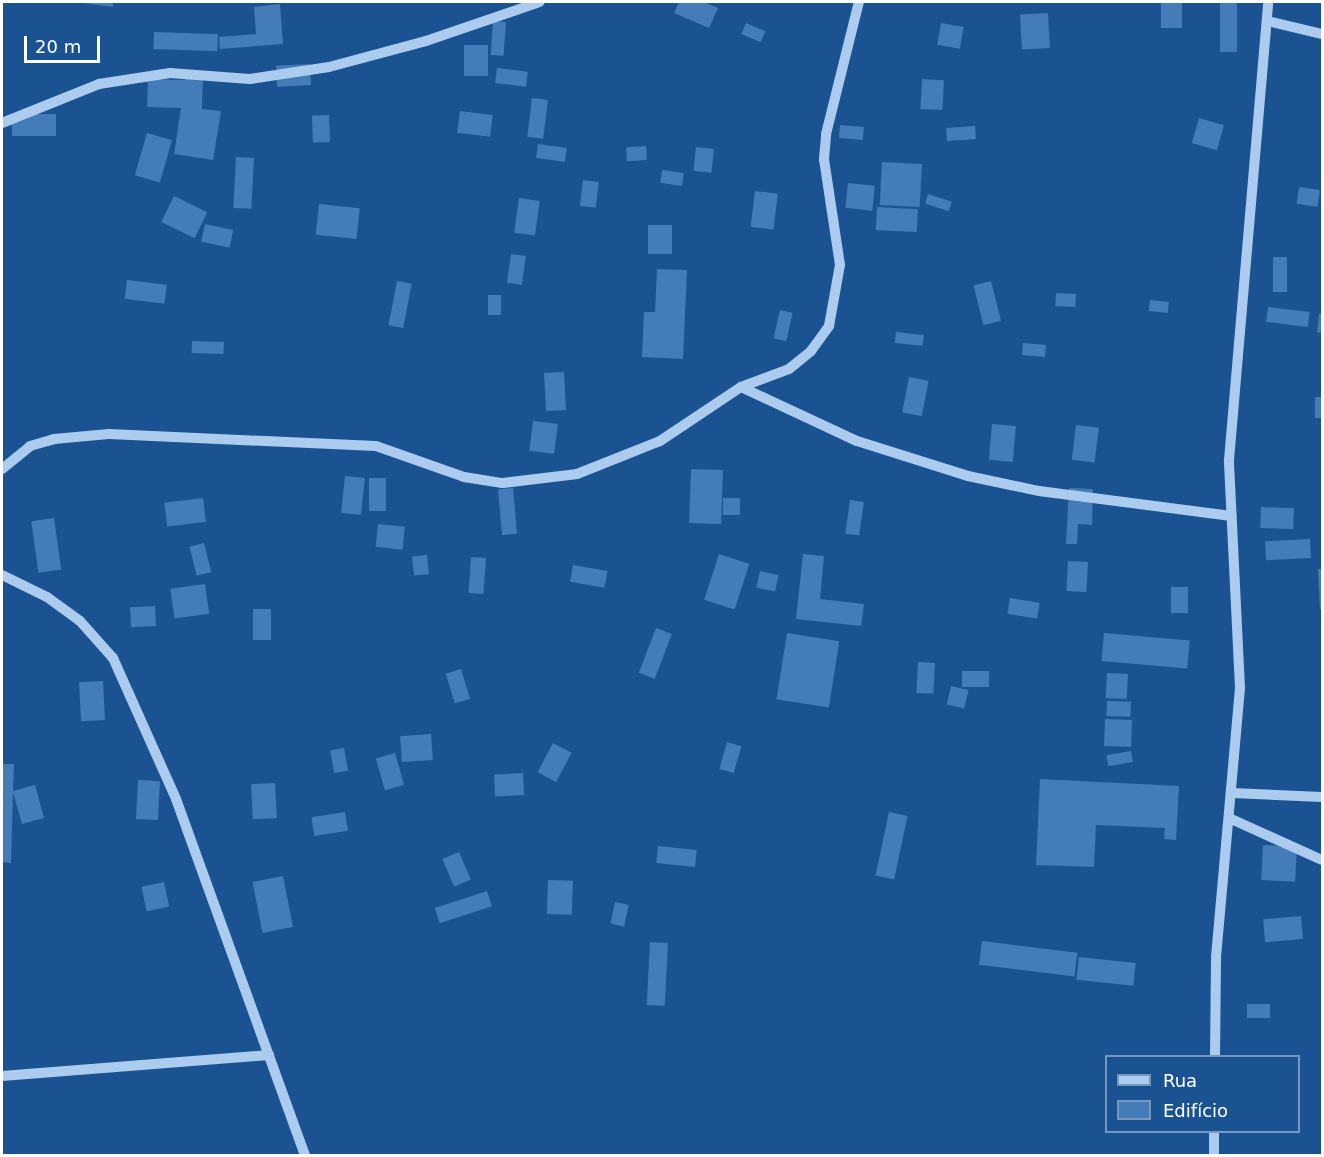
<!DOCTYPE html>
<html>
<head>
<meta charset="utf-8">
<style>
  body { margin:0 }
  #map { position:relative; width:1324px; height:1157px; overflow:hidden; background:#1b5392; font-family:"DejaVu Sans",sans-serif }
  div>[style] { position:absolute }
  .building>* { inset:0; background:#447cb9; transform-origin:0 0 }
  .minor>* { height:10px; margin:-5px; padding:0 5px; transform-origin:5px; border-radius:5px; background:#abccef }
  span { translate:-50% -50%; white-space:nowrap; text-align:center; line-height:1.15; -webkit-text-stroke:6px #1b5392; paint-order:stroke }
  .frame { position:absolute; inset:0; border:3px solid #fff; pointer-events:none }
  .legend { position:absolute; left:1105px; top:1055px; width:195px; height:78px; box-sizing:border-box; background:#1b5392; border:2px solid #7698be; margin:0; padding:8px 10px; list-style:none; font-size:18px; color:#fff }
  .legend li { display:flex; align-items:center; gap:12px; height:30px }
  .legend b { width:30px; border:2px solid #7698be }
  .scale { position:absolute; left:24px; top:36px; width:76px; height:27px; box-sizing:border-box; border:3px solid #fff; border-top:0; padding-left:8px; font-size:18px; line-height:21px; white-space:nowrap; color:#fff; -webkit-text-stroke:4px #1b5392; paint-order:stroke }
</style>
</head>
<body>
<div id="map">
  <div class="building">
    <div style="clip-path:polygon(75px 2px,113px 2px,113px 7px)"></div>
    <div style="clip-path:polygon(679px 2px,704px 2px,718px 8px,709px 28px,674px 13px)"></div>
    <div style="left:1161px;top:2px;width:21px;height:26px"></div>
    <div style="left:1220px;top:2px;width:17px;height:50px"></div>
    <div style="clip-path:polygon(280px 4px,283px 44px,220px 49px,219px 37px,256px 34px,254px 7px)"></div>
    <div style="left:1048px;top:13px;width:35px;height:28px;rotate:87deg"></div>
    <div style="left:493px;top:21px;width:13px;height:34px;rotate:4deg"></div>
    <div style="left:746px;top:23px;width:21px;height:12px;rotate:23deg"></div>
    <div style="left:941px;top:23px;width:23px;height:22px;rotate:10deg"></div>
    <div style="left:154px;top:32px;width:64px;height:17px;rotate:2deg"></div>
    <div style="left:464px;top:45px;width:24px;height:31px"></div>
    <div style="left:310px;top:64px;width:21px;height:34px;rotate:87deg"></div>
    <div style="left:497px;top:68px;width:31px;height:15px;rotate:7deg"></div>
    <div style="clip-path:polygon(185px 76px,203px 76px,202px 109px,221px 111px,213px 160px,174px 154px,181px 108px,147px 107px,148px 79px,185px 80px)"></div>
    <div style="left:922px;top:79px;width:22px;height:30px;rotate:3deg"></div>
    <div style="left:532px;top:98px;width:16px;height:39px;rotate:7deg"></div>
    <div style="left:460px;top:111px;width:33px;height:22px;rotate:7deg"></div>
    <div style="left:12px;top:114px;width:44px;height:22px"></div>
    <div style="left:329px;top:115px;width:27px;height:17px;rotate:88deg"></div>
    <div style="left:1199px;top:118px;width:26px;height:26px;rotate:16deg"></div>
    <div style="left:840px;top:125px;width:24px;height:13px;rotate:5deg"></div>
    <div style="left:975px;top:126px;width:13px;height:29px;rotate:86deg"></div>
    <div style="left:147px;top:133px;width:26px;height:44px;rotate:16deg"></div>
    <div style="left:538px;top:144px;width:29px;height:14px;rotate:8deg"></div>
    <div style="left:646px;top:146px;width:14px;height:20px;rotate:86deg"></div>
    <div style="left:696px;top:147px;width:18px;height:24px;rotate:6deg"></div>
    <div style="left:236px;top:157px;width:18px;height:51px;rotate:3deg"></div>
    <div style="left:882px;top:162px;width:40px;height:43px;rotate:3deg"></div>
    <div style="left:662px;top:170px;width:22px;height:13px;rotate:8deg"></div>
    <div style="left:583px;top:180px;width:16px;height:26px;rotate:7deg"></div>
    <div style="left:848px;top:183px;width:27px;height:25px;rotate:6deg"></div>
    <div style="left:1299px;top:187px;width:21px;height:17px;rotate:8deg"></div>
    <div style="left:755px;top:191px;width:23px;height:36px;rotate:7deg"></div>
    <div style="left:928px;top:194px;width:25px;height:10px;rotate:18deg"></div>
    <div style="left:174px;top:196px;width:37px;height:29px;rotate:26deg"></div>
    <div style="left:519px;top:198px;width:21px;height:35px;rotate:8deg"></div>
    <div style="left:319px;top:204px;width:41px;height:31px;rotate:6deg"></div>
    <div style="left:877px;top:207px;width:41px;height:23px;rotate:3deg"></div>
    <div style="left:205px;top:224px;width:29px;height:18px;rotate:12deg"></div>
    <div style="left:648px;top:225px;width:24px;height:29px"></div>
    <div style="left:511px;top:254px;width:15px;height:29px;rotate:8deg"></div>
    <div style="left:1273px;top:257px;width:14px;height:35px"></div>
    <div style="clip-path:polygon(657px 269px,687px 270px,683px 359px,642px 357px,644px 312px,655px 312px)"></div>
    <div style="left:127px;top:280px;width:40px;height:19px;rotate:7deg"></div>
    <div style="left:397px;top:281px;width:15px;height:45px;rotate:11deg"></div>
    <div style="left:991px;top:281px;width:41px;height:18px;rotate:76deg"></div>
    <div style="left:1056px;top:293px;width:20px;height:13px;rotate:3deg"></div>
    <div style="left:488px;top:295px;width:13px;height:20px"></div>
    <div style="left:1150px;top:300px;width:19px;height:11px;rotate:6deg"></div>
    <div style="left:1268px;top:307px;width:42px;height:15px;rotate:7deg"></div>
    <div style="left:780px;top:310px;width:13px;height:29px;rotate:13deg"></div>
    <div style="clip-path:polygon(1319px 314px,1322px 314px,1322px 333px,1317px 332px)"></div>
    <div style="left:896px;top:332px;width:28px;height:11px;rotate:6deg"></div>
    <div style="left:192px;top:341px;width:32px;height:12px;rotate:2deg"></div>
    <div style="left:1023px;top:343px;width:23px;height:12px;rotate:5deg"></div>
    <div style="left:564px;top:372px;width:38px;height:20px;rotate:87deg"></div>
    <div style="left:909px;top:377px;width:20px;height:36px;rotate:11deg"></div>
    <div style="left:1315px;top:397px;width:7px;height:21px"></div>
    <div style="left:533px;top:421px;width:25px;height:30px;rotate:7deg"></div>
    <div style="left:992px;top:424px;width:24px;height:36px;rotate:5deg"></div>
    <div style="left:1076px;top:425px;width:23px;height:35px;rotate:7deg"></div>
    <div style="left:691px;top:469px;width:32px;height:54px;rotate:2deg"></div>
    <div style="left:345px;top:476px;width:20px;height:37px;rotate:6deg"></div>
    <div style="left:369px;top:478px;width:17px;height:33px"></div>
    <div style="left:513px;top:488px;width:46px;height:15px;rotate:85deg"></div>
    <div style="clip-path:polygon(1069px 488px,1093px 489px,1092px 525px,1078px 524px,1077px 544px,1066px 544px)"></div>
    <div style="left:203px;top:498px;width:24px;height:39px;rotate:83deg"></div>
    <div style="left:723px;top:498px;width:17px;height:17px"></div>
    <div style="left:850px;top:500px;width:14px;height:34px;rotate:8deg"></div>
    <div style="left:1261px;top:507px;width:33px;height:21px;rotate:2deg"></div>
    <div style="left:54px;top:518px;width:52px;height:23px;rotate:82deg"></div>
    <div style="left:378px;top:524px;width:27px;height:23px;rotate:6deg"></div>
    <div style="left:1310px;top:539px;width:19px;height:45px;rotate:87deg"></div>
    <div style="left:204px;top:543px;width:30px;height:15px;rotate:76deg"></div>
    <div style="left:719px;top:554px;width:32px;height:48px;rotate:18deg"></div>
    <div style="clip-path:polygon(803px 554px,824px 556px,820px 599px,864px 604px,861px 626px,796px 619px)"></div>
    <div style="left:427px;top:555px;width:19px;height:15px;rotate:84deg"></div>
    <div style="left:471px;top:557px;width:15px;height:36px;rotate:4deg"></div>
    <div style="left:1068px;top:561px;width:20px;height:30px;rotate:3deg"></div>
    <div style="left:573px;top:565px;width:35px;height:17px;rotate:10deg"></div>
    <div style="clip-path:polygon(1318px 569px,1322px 569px,1322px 609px,1320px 609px)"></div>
    <div style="left:760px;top:571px;width:19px;height:17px;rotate:12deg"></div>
    <div style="left:205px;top:584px;width:30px;height:35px;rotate:82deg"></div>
    <div style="left:1171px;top:587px;width:17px;height:26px"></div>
    <div style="left:1010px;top:598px;width:30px;height:16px;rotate:9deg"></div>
    <div style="left:155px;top:606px;width:20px;height:25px;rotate:87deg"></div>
    <div style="left:253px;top:609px;width:18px;height:31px"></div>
    <div style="left:656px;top:628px;width:17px;height:48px;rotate:21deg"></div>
    <div style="left:787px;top:633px;width:53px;height:67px;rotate:9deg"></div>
    <div style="left:1104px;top:633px;width:86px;height:28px;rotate:5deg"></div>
    <div style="left:918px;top:662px;width:17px;height:31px;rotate:3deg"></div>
    <div style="left:461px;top:669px;width:31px;height:16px;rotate:73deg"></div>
    <div style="left:989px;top:671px;width:16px;height:27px;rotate:90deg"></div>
    <div style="left:1107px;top:673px;width:21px;height:25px;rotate:3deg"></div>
    <div style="left:103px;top:681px;width:39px;height:24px;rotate:87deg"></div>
    <div style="left:951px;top:686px;width:18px;height:19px;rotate:13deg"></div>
    <div style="left:1107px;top:701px;width:24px;height:15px;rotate:2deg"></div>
    <div style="left:1105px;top:719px;width:27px;height:27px;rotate:2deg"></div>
    <div style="left:431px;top:734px;width:26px;height:31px;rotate:86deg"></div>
    <div style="left:727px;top:742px;width:15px;height:28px;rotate:16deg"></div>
    <div style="left:553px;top:743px;width:21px;height:33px;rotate:28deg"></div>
    <div style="left:344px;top:748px;width:23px;height:14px;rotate:80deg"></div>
    <div style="left:1131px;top:751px;width:11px;height:25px;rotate:80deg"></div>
    <div style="left:395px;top:753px;width:33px;height:20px;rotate:74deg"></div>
    <div style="clip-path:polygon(2px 764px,14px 764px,13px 791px,35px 785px,44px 818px,22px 824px,13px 792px,11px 863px,2px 862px)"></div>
    <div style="left:523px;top:773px;width:22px;height:29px;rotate:87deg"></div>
    <div style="clip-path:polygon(1040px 779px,1179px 786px,1176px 840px,1164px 839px,1165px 828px,1096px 825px,1094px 867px,1036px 865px)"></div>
    <div style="left:138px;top:780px;width:22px;height:39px;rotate:3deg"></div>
    <div style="left:275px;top:783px;width:35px;height:24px;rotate:87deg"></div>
    <div style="left:345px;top:812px;width:19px;height:34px;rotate:81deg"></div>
    <div style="left:889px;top:812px;width:19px;height:65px;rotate:12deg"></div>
    <div style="left:1263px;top:845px;width:34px;height:35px;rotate:3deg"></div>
    <div style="left:658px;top:846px;width:39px;height:17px;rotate:6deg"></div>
    <div style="left:459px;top:852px;width:30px;height:18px;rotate:67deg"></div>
    <div style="left:283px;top:876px;width:52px;height:31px;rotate:79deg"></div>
    <div style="left:548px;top:880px;width:25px;height:34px;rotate:2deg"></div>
    <div style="left:164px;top:882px;width:25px;height:23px;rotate:78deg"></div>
    <div style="left:487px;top:891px;width:16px;height:55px;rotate:72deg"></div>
    <div style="left:615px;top:902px;width:14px;height:22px;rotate:12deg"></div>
    <div style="left:1301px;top:916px;width:23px;height:38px;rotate:85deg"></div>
    <div style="left:982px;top:941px;width:96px;height:24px;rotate:7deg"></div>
    <div style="left:650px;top:942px;width:18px;height:63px;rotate:3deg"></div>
    <div style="left:1079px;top:957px;width:57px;height:23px;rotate:6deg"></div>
    <div style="left:1247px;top:1004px;width:23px;height:14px"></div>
  </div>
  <div class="minor">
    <div style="left:1267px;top:21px;width:57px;rotate:13.3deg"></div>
    <div style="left:2px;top:123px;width:105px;rotate:-21.9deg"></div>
    <div style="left:99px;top:84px;width:72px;rotate:-8.8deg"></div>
    <div style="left:170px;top:73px;width:80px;rotate:4.3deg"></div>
    <div style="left:250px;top:79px;width:80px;rotate:-8.6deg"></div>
    <div style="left:329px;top:67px;width:100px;rotate:-15deg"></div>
    <div style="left:426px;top:41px;width:120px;rotate:-18.9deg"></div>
    <div style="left:741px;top:387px;width:128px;rotate:25deg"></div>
    <div style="left:857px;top:441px;width:116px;rotate:17.5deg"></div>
    <div style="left:968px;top:476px;width:73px;rotate:11.9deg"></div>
    <div style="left:1039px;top:491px;width:194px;rotate:7.4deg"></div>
    <div style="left:2px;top:469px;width:36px;rotate:-39deg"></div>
    <div style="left:30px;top:446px;width:25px;rotate:-16deg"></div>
    <div style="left:54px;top:439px;width:55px;rotate:-5.2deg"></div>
    <div style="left:109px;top:434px;width:267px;rotate:2.6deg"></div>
    <div style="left:376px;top:446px;width:93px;rotate:19.4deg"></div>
    <div style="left:464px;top:477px;width:39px;rotate:9deg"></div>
    <div style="left:503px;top:483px;width:75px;rotate:-6.9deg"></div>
    <div style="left:577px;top:474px;width:89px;rotate:-21.7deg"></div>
    <div style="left:660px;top:441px;width:97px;rotate:-33.7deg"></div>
    <div style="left:741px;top:387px;width:51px;rotate:-20.6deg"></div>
    <div style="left:789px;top:369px;width:28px;rotate:-39deg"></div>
    <div style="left:811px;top:351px;width:31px;rotate:-54deg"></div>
    <div style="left:829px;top:326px;width:62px;rotate:-79.8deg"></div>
    <div style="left:840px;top:265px;width:107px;rotate:-98.6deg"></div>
    <div style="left:824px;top:159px;width:25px;rotate:-85deg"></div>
    <div style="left:826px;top:134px;width:136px;rotate:-76deg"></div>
    <div style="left:2px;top:575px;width:50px;rotate:26.1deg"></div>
    <div style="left:47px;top:597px;width:41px;rotate:36deg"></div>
    <div style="left:80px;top:621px;width:50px;rotate:48.3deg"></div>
    <div style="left:113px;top:658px;width:154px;rotate:65.9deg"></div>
    <div style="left:176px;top:799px;width:380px;rotate:70.1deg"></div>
    <div style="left:1232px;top:793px;width:90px;rotate:2.5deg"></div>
    <div style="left:1229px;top:818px;width:102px;rotate:24.3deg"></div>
    <div style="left:1215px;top:1056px;width:99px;rotate:-89.4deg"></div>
    <div style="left:1216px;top:957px;width:270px;rotate:-84.9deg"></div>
    <div style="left:1240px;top:688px;width:228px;rotate:-92.8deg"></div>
    <div style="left:1229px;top:460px;width:460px;rotate:-85.1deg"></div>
    <div style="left:2px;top:1076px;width:268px;rotate:-4.5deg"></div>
    <div style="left:1214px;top:1156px;width:24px;rotate:-90deg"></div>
  </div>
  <div class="frame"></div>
  <ul class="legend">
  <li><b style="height:8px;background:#abccef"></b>Rua</li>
  <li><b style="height:16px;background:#447cb9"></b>Edifício</li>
  </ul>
  <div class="scale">20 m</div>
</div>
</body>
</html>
